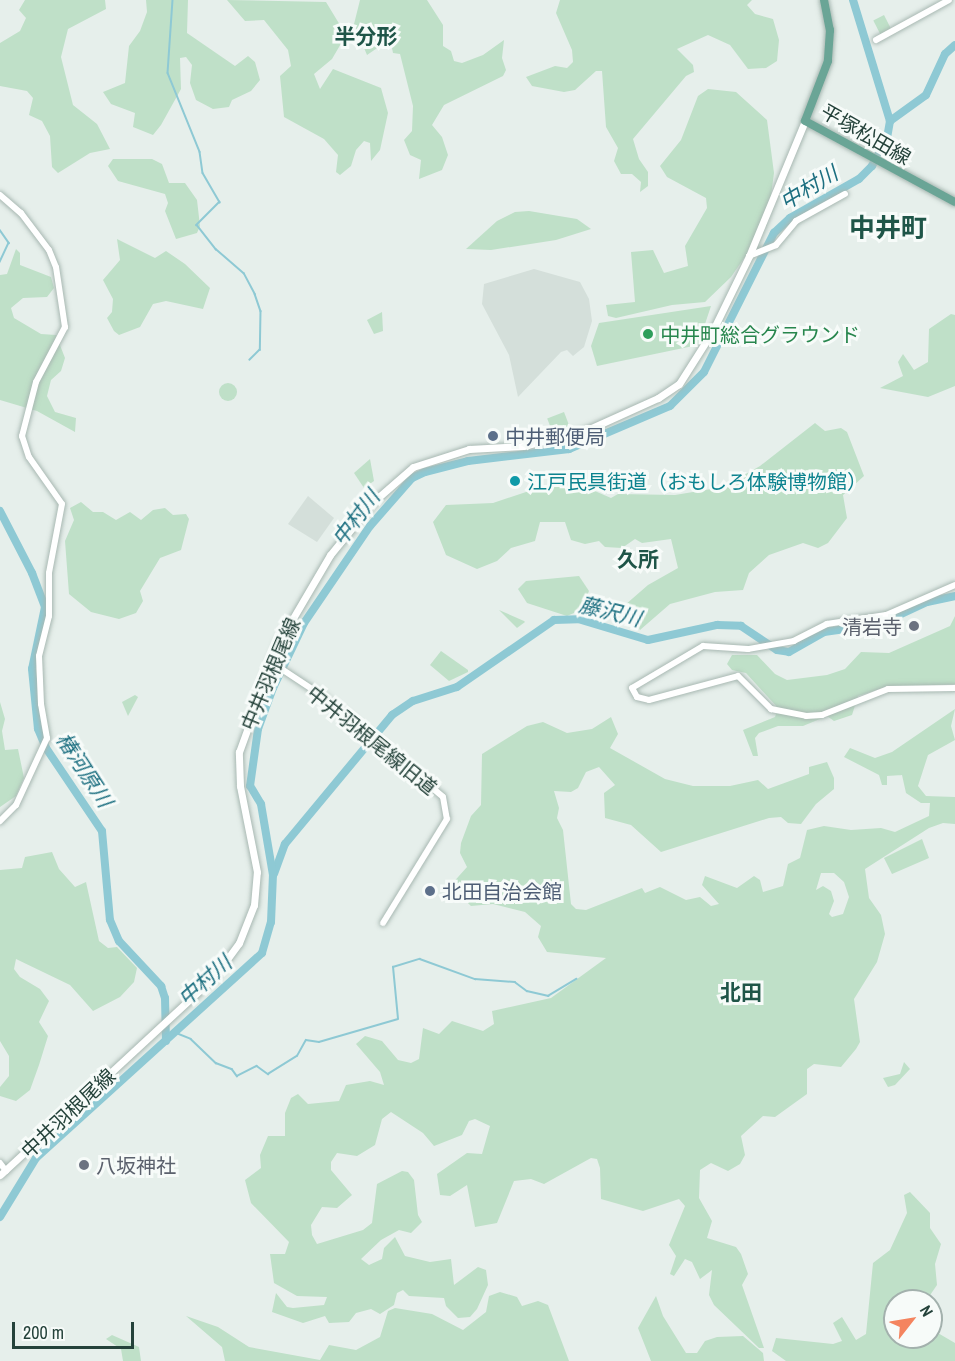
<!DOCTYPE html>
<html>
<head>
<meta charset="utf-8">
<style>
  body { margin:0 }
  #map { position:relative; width:955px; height:1361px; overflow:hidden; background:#e6efeb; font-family:"Archivo Narrow","Noto Sans JP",sans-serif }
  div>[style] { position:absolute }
  .built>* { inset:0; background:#d4dfda }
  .green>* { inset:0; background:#bfe0c8; transform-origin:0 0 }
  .round { border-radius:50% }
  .stream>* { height:1.5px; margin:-0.75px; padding:0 0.75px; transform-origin:0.75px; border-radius:0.75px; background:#8ec9d4 }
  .river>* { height:8px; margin:-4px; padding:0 4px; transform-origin:4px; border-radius:4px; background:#8ec9d4 }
  .roads { filter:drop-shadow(0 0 2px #a8b8b2) drop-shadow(0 0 2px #a8b8b2) }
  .tertiary>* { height:6px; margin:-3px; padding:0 3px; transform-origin:3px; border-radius:3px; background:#fff }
  .secondary>* { height:7px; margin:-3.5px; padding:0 3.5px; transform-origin:3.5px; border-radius:3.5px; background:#fff }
  .primary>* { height:8px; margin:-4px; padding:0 4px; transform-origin:4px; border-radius:4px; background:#6aa596 }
  .dots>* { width:16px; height:16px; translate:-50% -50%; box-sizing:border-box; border:3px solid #f7fbf9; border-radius:50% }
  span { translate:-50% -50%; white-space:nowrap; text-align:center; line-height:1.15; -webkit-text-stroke:6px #f7fbf9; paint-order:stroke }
  .street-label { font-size:20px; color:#24423a }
  .leisure-label { font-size:20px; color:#27864d }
  .left { translate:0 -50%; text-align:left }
  .service-label { font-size:20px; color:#4e5e75 }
  .culture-label { font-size:20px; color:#0d838f }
  .worship-label { font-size:20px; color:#5b616d }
  .right { translate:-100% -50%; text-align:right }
  .neighbourhood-label { font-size:21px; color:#1f5548; font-weight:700 }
  .water-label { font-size:21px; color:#1c6f80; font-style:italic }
  .district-label { font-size:26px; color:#1f5548; font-weight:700 }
  .north { position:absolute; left:883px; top:1289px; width:60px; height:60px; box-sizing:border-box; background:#f7fbf9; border:2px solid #a3b1ad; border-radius:50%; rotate:59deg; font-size:16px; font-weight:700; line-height:24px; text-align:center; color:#24423a }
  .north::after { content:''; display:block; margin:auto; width:21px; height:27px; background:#f4845f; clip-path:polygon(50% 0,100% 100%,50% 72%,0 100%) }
  .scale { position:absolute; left:12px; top:1322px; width:122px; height:27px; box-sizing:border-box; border:3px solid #24423a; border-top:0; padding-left:8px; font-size:18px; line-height:21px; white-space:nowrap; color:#24423a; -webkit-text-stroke:4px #f7fbf9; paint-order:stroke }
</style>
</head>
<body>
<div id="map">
  <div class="built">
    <div style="clip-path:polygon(534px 269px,580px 282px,589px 299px,592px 321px,584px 347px,573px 356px,567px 350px,561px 352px,518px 397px,509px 355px,482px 304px,484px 284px)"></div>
    <div style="clip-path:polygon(308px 496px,334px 518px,317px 542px,288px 524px)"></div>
  </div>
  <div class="green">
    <div style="clip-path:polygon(25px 0,105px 0,106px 9px,68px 29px,61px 57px,73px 105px,97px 124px,110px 149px,90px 153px,58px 173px,52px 167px,50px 136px,42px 121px,29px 115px,33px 98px,27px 91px,0 86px,0 43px,20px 31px,26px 18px,19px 10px)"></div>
    <div style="clip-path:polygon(146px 0,188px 0,187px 33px,235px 66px,248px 56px,255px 62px,260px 80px,251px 91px,232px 100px,229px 107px,213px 109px,196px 100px,190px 83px,192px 65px,186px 57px,180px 58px,181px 89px,161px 125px,153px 135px,133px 127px,135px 113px,111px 104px,103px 92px,125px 83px,129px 46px,140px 31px,147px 12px)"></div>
    <div style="clip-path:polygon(227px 0,326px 2px,346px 35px,332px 59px,314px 74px,320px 89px,333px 69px,381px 88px,388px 113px,380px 150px,371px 161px,370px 143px,364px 141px,356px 150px,351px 166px,340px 175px,336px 172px,338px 155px,324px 139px,284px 117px,280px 76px,291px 66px,288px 50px,264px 20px,245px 21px)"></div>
    <div style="clip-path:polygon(427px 0,443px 25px,443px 46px,451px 51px,454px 61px,462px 63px,483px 55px,504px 40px,502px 58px,506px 70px,503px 76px,444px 105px,432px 125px,442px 137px,448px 155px,442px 170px,419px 179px,421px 160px,410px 155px,404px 140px,412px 131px,413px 106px,400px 54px,393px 53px,391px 43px,386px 42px,367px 55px,354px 24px,360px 0)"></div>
    <div style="clip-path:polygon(560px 0,752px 0,747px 5px,755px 14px,773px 19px,779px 40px,777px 61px,766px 68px,748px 69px,730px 45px,708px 35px,677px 49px,693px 65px,694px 72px,686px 76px,633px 139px,639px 159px,648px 172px,648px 186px,640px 192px,641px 182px,632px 174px,621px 174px,614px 161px,618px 148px,606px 127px,602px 71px,596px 71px,575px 90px,564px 92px,532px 86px,526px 77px,555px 66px,567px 68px,573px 62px,572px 50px,556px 13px)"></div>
    <div style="left:884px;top:15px;width:16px;height:12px;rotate:63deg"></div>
    <div style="clip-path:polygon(708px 89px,736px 92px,767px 120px,774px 173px,767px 225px,731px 277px,705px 302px,672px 305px,616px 318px,608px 316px,606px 305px,635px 302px,631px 252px,653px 250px,664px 273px,688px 266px,685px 246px,707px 208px,706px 198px,667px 177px,660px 166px,681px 140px,698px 96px)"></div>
    <div style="clip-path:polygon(113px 159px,152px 159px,162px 164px,169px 183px,185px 183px,197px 200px,200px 226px,197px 233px,176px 239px,165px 211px,168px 203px,165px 194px,118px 181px,108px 166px)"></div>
    <div style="clip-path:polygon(529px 211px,577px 219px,591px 229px,556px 240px,491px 250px,466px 249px,497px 221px,515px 212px)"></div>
    <div style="clip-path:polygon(117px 239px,155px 258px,166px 251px,185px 264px,210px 288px,203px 309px,166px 301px,153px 304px,140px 327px,119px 335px,114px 331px,107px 318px,112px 312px,113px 299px,103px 280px,120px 260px)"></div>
    <div style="clip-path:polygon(16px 249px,20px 253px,20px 265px,51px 277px,54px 288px,47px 297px,23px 298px,11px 308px,14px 318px,41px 334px,56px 335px,65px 358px,61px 371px,51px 380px,47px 396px,55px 412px,76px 418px,75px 432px,37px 411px,0 400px,0 275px,7px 274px)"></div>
    <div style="clip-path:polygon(711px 306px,698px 345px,597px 366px,591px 346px,599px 323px)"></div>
    <div style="clip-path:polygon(382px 312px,383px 331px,374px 334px,367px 320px)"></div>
    <div style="clip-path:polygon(951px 314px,955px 315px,955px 386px,928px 397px,880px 388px,903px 376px,898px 362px,903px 354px,914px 370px,928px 362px,929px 329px)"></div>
    <div class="round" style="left:219px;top:383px;width:18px;height:18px"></div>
    <div style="left:564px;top:412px;width:19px;height:18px;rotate:69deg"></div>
    <div style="clip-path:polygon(815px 423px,825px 431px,841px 428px,847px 432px,864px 476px,843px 495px,847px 518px,828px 543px,818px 548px,803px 543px,769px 555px,749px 573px,743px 590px,715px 592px,670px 604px,640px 630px,625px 605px,648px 585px,678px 568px,671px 539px,642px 543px,635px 539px,622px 548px,605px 547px,599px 541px,585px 544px,571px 540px,565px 522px,540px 522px,535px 541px,511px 548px,497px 561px,477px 569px,446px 555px,433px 522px,446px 505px,493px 503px,553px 483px,574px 482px,611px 498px,618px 494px,675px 495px,723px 487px,760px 466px)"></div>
    <div style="clip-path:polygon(370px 459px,374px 481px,364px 488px,354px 473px)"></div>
    <div style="clip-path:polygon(81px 502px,93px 512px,103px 512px,116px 520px,130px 512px,141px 520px,153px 510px,165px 508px,173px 515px,186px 514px,189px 519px,181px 550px,160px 558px,140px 591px,143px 601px,136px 613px,119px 619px,91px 612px,69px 594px,65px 541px,74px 520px,70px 508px)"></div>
    <div style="clip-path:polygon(579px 576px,589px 591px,581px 610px,567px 616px,527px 603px,518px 589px,526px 581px)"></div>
    <div style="clip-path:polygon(499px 610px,524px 621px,525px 622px,517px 628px)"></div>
    <div style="clip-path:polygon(955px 616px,955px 684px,883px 688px,858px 696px,852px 715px,834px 721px,827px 716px,803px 726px,778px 726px,759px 733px,755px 738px,758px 756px,753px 756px,743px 730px,775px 717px,778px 708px,746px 673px,732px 670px,727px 664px,732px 655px,757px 655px,775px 674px,787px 680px,827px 675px,845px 669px,861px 652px,889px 653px,950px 626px)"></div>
    <div style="clip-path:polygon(441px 651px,468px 670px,468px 672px,449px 681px,430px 665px)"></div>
    <div style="clip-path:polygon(135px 695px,138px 697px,128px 716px,122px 702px)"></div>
    <div style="clip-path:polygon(0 702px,5px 719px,2px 731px,5px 750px,18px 749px,24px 778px,16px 796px,0 807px)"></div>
    <div style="clip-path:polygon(evenodd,955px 709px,951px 726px,955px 740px,928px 755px,918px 786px,926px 796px,955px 797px,955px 824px,943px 823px,929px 828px,865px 869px,869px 898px,881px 915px,885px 934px,877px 962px,854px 999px,860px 1042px,856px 1049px,841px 1067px,814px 1064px,807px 1069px,807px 1094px,775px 1117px,763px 1116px,741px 1136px,745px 1155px,740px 1164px,728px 1171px,711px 1163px,700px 1170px,699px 1198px,712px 1221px,707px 1238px,736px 1247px,741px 1254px,748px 1274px,742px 1285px,764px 1348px,759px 1348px,714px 1305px,709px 1295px,712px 1270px,700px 1279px,692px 1262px,685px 1259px,674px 1276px,670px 1274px,676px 1256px,669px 1245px,685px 1206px,679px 1199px,643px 1211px,601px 1199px,600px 1168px,597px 1159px,591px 1158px,544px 1184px,531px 1179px,514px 1181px,497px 1223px,475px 1227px,467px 1185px,450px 1196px,440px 1195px,437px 1174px,467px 1153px,482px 1154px,490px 1126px,475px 1119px,469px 1121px,462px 1135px,434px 1146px,423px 1133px,391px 1112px,382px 1119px,375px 1145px,357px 1156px,337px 1153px,331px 1162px,331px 1170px,352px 1195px,337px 1208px,322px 1207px,311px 1225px,312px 1235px,317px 1244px,363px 1230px,372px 1223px,377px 1184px,402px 1171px,408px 1172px,414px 1180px,418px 1215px,422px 1222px,411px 1233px,399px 1230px,381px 1240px,361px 1259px,369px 1265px,382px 1259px,384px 1248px,395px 1237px,405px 1256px,430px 1262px,451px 1259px,454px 1285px,478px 1267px,486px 1270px,488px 1285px,477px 1309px,470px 1317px,458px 1318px,446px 1306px,444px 1298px,409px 1296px,403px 1290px,397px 1293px,394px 1305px,380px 1314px,371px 1309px,356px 1313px,349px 1322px,329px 1323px,325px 1316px,303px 1323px,272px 1312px,276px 1293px,287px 1307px,293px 1308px,324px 1305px,327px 1297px,297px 1296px,274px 1283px,270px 1254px,285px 1254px,289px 1242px,251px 1203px,245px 1180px,261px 1168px,260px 1155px,268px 1136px,285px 1136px,285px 1113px,291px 1098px,298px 1094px,308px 1104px,339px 1101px,346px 1085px,370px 1081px,384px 1085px,380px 1072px,356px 1044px,365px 1036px,382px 1041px,398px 1060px,411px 1063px,419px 1059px,423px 1028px,439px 1034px,452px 1021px,483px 1031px,494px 1024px,492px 1011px,551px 998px,606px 958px,547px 952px,538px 937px,541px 926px,525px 912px,493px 904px,471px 906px,450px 886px,467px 867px,460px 853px,461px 843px,471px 816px,481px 805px,482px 754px,527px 726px,543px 722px,567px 733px,592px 729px,611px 717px,618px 734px,610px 748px,665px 779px,693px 786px,730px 786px,758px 780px,768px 789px,809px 774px,809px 767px,827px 762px,834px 778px,834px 789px,816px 804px,801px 824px,788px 823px,781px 817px,769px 818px,661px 852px,631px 825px,605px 818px,604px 793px,615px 785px,599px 767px,586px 772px,578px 788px,571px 792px,554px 791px,559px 808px,557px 818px,563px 830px,571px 904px,576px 909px,586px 910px,642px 888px,645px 893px,660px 887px,686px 900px,700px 897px,711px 906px,719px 904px,702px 885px,705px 876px,737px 888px,754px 876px,760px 880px,763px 892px,783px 886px,788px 864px,800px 858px,807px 830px,824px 826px,851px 830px,881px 828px,895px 832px,929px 816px,930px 803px,921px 803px,906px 793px,902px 775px,887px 776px,887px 785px,882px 785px,879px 775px,844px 757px,850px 748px,875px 758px,892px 752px,955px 709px,821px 873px,834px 873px,844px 882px,849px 897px,843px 914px,832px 917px,829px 914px,834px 901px,831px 891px,823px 886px,816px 890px,821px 873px)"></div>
    <div style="clip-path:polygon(922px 839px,929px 858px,892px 874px,884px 858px)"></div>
    <div style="clip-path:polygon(52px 852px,59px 869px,75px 887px,86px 882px,99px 941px,108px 948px,117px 947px,137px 968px,134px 982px,120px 997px,93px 1011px,70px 985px,16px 959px,14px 969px,20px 977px,40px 989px,49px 1001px,39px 1022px,48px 1036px,39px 1065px,30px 1090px,16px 1101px,0 1096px,0 1087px,9px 1076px,9px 1056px,0 1041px,0 870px,22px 868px,25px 857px)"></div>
    <div style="clip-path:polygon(904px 1062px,910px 1069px,895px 1085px,888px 1087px,883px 1078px,900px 1074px)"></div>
    <div style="clip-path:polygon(910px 1192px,930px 1213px,930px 1228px,941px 1244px,935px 1264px,937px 1285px,926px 1301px,895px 1301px,895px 1337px,931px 1337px,931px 1329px,955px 1343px,955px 1361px,786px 1361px,772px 1351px,776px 1338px,833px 1344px,842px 1341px,833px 1323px,842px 1317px,856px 1340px,866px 1334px,873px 1263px,890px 1250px,907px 1213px,904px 1195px)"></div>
    <div style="clip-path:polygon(500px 1292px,517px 1297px,522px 1306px,538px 1301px,548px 1305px,569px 1361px,225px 1361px,222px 1347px,186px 1316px,218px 1327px,249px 1347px,320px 1360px,329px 1345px,356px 1350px,380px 1337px,388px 1311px,395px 1308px,432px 1314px,463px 1330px,486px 1312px,489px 1296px)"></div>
    <div style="clip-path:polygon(656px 1296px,663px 1316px,686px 1353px,697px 1353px,705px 1341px,717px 1337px,743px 1336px,763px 1353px,764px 1361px,651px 1361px,638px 1328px)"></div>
    <div style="clip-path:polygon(112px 1335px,139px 1347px,141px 1361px,123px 1361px,121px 1349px,106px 1339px)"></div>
  </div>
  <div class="stream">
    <div style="left:173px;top:0;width:73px;rotate:93.9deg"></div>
    <div style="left:168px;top:73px;width:85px;rotate:67.9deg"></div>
    <div style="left:200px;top:152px;width:21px;rotate:82deg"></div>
    <div style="left:203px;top:173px;width:34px;rotate:60deg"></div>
    <div style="left:220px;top:202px;width:33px;rotate:135deg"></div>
    <div style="left:197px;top:225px;width:31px;rotate:52deg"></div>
    <div style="left:216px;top:249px;width:37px;rotate:41deg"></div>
    <div style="left:244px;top:273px;width:24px;rotate:62deg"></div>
    <div style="left:255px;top:294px;width:18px;rotate:71deg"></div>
    <div style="left:261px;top:311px;width:39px;rotate:91deg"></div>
    <div style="left:260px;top:350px;width:14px;rotate:135deg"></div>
    <div style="left:0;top:230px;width:16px;rotate:55deg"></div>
    <div style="left:9px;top:243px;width:21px;rotate:115deg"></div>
    <div style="left:174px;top:1032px;width:18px;rotate:22deg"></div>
    <div style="left:191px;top:1039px;width:35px;rotate:44deg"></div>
    <div style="left:216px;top:1063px;width:17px;rotate:21deg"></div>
    <div style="left:232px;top:1069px;width:9px;rotate:54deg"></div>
    <div style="left:237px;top:1076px;width:22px;rotate:-27deg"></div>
    <div style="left:257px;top:1066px;width:14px;rotate:36deg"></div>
    <div style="left:268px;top:1074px;width:34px;rotate:-32deg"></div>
    <div style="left:297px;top:1056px;width:18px;rotate:-61deg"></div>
    <div style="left:306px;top:1040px;width:13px;rotate:9deg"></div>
    <div style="left:319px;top:1042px;width:82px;rotate:-16.2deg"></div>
    <div style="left:398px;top:1019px;width:52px;rotate:-95.5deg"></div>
    <div style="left:393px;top:967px;width:28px;rotate:-17deg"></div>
    <div style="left:420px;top:959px;width:59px;rotate:20deg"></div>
    <div style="left:475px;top:979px;width:40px;rotate:4.3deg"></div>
    <div style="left:515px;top:982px;width:15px;rotate:37deg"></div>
    <div style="left:527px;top:991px;width:22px;rotate:13deg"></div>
    <div style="left:548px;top:996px;width:33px;rotate:-31deg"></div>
  </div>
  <div class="river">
    <div style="left:890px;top:121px;width:44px;rotate:-35.8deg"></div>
    <div style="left:926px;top:95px;width:45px;rotate:-65.1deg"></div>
    <div style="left:945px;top:54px;width:13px;rotate:-42deg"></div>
    <div style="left:0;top:511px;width:70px;rotate:62.7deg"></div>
    <div style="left:32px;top:573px;width:36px;rotate:69deg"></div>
    <div style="left:45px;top:607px;width:63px;rotate:101.8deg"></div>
    <div style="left:32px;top:669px;width:60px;rotate:84.3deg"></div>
    <div style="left:38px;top:729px;width:21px;rotate:67deg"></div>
    <div style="left:46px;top:748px;width:100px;rotate:56deg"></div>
    <div style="left:102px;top:831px;width:89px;rotate:84.9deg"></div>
    <div style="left:110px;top:920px;width:23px;rotate:67deg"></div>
    <div style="left:119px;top:941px;width:62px;rotate:47deg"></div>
    <div style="left:161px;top:986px;width:13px;rotate:72deg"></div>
    <div style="left:165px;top:998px;width:43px;rotate:88.7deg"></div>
    <div style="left:274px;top:874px;width:32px;rotate:-70deg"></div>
    <div style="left:285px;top:844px;width:168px;rotate:-50.3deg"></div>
    <div style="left:392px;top:715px;width:25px;rotate:-34deg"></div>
    <div style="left:413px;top:701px;width:46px;rotate:-17.7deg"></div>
    <div style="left:457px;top:687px;width:118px;rotate:-34.6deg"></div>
    <div style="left:554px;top:620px;width:24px;rotate:-2deg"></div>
    <div style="left:578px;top:619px;width:73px;rotate:16.7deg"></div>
    <div style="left:648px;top:640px;width:71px;rotate:-12.3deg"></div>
    <div style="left:717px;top:625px;width:24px;rotate:2deg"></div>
    <div style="left:741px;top:626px;width:43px;rotate:33.7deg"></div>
    <div style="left:777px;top:650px;width:12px;rotate:9deg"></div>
    <div style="left:789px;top:652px;width:40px;rotate:-29.7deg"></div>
    <div style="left:824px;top:632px;width:57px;rotate:-8.1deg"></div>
    <div style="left:880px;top:624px;width:52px;rotate:-25.1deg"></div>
    <div style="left:927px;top:602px;width:29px;rotate:-12deg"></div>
    <div style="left:0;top:1217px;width:69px;rotate:-58.6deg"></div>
    <div style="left:36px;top:1158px;width:305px;rotate:-42.2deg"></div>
    <div style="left:262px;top:953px;width:32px;rotate:-74deg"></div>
    <div style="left:271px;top:922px;width:47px;rotate:-87.6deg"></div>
    <div style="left:273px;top:875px;width:72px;rotate:-99.6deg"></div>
    <div style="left:261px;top:804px;width:21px;rotate:-121deg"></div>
    <div style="left:250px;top:786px;width:58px;rotate:-82deg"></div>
    <div style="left:258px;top:729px;width:44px;rotate:-69.9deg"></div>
    <div style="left:273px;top:688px;width:72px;rotate:-64.5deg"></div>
    <div style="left:304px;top:623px;width:117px;rotate:-55.8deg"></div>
    <div style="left:370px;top:526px;width:64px;rotate:-48.8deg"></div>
    <div style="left:412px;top:478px;width:14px;rotate:-25deg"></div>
    <div style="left:425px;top:472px;width:44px;rotate:-14.3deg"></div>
    <div style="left:468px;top:461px;width:102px;rotate:-6.8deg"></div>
    <div style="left:569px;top:449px;width:110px;rotate:-23.1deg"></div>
    <div style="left:670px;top:406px;width:48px;rotate:-45deg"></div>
    <div style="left:704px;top:372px;width:156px;rotate:-63.3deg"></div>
    <div style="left:774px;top:233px;width:22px;rotate:-43deg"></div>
    <div style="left:790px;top:218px;width:79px;rotate:-29.5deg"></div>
    <div style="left:859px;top:179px;width:18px;rotate:-45deg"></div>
    <div style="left:872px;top:166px;width:32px;rotate:-62deg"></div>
    <div style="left:887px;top:138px;width:17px;rotate:-80deg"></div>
    <div style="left:890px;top:121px;width:127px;rotate:-107deg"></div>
  </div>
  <div class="roads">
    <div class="tertiary">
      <div style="left:876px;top:40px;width:83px;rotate:-28.7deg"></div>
      <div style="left:0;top:195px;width:28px;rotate:41deg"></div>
      <div style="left:21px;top:213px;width:46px;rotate:52.9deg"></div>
      <div style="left:49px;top:250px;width:18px;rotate:68deg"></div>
      <div style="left:56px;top:267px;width:61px;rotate:81.5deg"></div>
      <div style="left:65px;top:327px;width:62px;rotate:117.8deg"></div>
      <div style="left:36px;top:382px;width:56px;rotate:104.5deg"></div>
      <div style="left:22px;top:436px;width:22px;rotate:72deg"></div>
      <div style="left:29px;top:457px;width:57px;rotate:54.9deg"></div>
      <div style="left:62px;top:504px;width:70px;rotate:100.7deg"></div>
      <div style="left:49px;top:573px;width:43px;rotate:90deg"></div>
      <div style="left:49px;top:616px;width:41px;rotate:104deg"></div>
      <div style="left:39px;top:656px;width:48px;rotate:87.6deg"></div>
      <div style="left:41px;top:704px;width:35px;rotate:80deg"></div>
      <div style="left:47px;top:738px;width:74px;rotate:114.8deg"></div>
      <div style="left:16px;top:805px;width:23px;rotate:135deg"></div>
      <div style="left:749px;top:256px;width:29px;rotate:-22deg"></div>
      <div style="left:776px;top:245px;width:31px;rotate:-50deg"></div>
      <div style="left:796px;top:221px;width:56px;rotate:-28.9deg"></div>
      <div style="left:955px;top:585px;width:75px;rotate:156.5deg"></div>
      <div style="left:886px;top:615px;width:60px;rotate:171.3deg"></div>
      <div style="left:827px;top:624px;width:37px;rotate:153deg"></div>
      <div style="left:794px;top:641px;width:47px;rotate:170.1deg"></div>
      <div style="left:748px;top:649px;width:45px;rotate:-176.2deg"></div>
      <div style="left:703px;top:646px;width:82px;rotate:149.4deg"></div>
      <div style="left:632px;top:688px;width:10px;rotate:61deg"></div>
      <div style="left:637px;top:697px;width:12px;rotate:14deg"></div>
      <div style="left:649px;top:700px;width:92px;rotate:-15.1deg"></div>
      <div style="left:738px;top:676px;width:47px;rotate:45deg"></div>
      <div style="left:771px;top:709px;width:36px;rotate:11deg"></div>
      <div style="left:806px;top:716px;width:16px;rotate:-4deg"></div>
      <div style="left:822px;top:715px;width:71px;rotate:-21.5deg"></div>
      <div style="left:888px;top:689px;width:67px;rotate:-0.9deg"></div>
      <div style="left:271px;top:662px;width:64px;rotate:33.4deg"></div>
      <div style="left:324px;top:697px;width:155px;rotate:40deg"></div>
      <div style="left:443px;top:797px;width:22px;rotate:80deg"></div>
      <div style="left:447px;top:819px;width:122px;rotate:121.6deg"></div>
      <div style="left:0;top:1163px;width:10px;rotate:53deg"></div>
    </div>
    <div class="secondary">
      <div style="left:0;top:1175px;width:292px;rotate:-42.8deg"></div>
      <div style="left:214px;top:977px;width:42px;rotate:-53.7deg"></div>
      <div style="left:239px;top:943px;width:41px;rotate:-68.5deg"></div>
      <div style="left:254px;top:905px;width:33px;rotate:-85deg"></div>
      <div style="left:257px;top:872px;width:88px;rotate:-101.2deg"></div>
      <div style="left:240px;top:786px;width:34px;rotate:-92deg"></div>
      <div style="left:239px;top:752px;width:117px;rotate:-70deg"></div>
      <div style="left:279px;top:642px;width:101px;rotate:-59.6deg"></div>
      <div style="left:330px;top:555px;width:68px;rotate:-50.9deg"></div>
      <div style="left:373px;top:502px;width:53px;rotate:-41.2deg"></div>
      <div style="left:413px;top:467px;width:59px;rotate:-17.8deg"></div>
      <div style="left:469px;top:449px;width:54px;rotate:-3.2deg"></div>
      <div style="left:523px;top:446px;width:66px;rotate:-14deg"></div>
      <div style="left:587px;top:430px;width:78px;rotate:-24.3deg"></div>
      <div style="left:658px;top:398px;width:25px;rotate:-34deg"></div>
      <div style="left:679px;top:384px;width:62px;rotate:-57.6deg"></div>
      <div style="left:712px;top:332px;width:85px;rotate:-64deg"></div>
      <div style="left:749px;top:256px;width:146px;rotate:-67.5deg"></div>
    </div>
    <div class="primary">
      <div style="left:824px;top:0;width:31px;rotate:79deg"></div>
      <div style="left:830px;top:30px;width:31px;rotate:94deg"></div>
      <div style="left:828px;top:61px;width:64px;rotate:111deg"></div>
      <div style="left:805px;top:121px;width:170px;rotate:28.4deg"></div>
    </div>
  </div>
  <div class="dots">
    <div style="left:648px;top:334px;background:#2e9e5b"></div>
    <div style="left:493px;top:436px;background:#5c6f8a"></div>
    <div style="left:515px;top:481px;background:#0f9aa8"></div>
    <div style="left:914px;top:626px;background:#6b7280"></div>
    <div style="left:430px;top:891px;background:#5c6f8a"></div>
    <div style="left:84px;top:1165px;background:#6b7280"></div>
  </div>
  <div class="street-label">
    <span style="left:866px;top:134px;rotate:30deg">平塚松田線</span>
    <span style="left:270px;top:674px;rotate:-67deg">中井羽根尾線</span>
    <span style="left:372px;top:740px;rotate:39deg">中井羽根尾線旧道</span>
    <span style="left:68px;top:1113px;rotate:-43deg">中井羽根尾線</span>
  </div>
  <div class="leisure-label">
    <span class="left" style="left:660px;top:334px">中井町総合グラウンド</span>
  </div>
  <div class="service-label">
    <span class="left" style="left:505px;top:436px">中井郵便局</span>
    <span class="left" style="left:442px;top:891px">北田自治会館</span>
  </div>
  <div class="culture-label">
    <span class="left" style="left:527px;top:481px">江戸民具街道（おもしろ体験博物館）</span>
  </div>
  <div class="worship-label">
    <span class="right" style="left:902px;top:626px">清岩寺</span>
    <span class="left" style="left:96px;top:1165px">八坂神社</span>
  </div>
  <div class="neighbourhood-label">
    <span style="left:366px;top:37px">半分形</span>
    <span style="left:638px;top:560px">久所</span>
    <span style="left:741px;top:993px">北田</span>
  </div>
  <div class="water-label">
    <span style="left:809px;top:188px;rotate:-31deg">中村川</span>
    <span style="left:356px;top:518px;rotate:-53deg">中村川</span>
    <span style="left:610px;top:612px;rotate:14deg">藤沢川</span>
    <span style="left:84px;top:770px;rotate:57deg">椿河原川</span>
    <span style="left:205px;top:981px;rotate:-42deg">中村川</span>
  </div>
  <div class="district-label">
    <span style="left:888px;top:228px">中井町</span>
  </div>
  <div class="north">N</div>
  <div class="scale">200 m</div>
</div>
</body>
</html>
